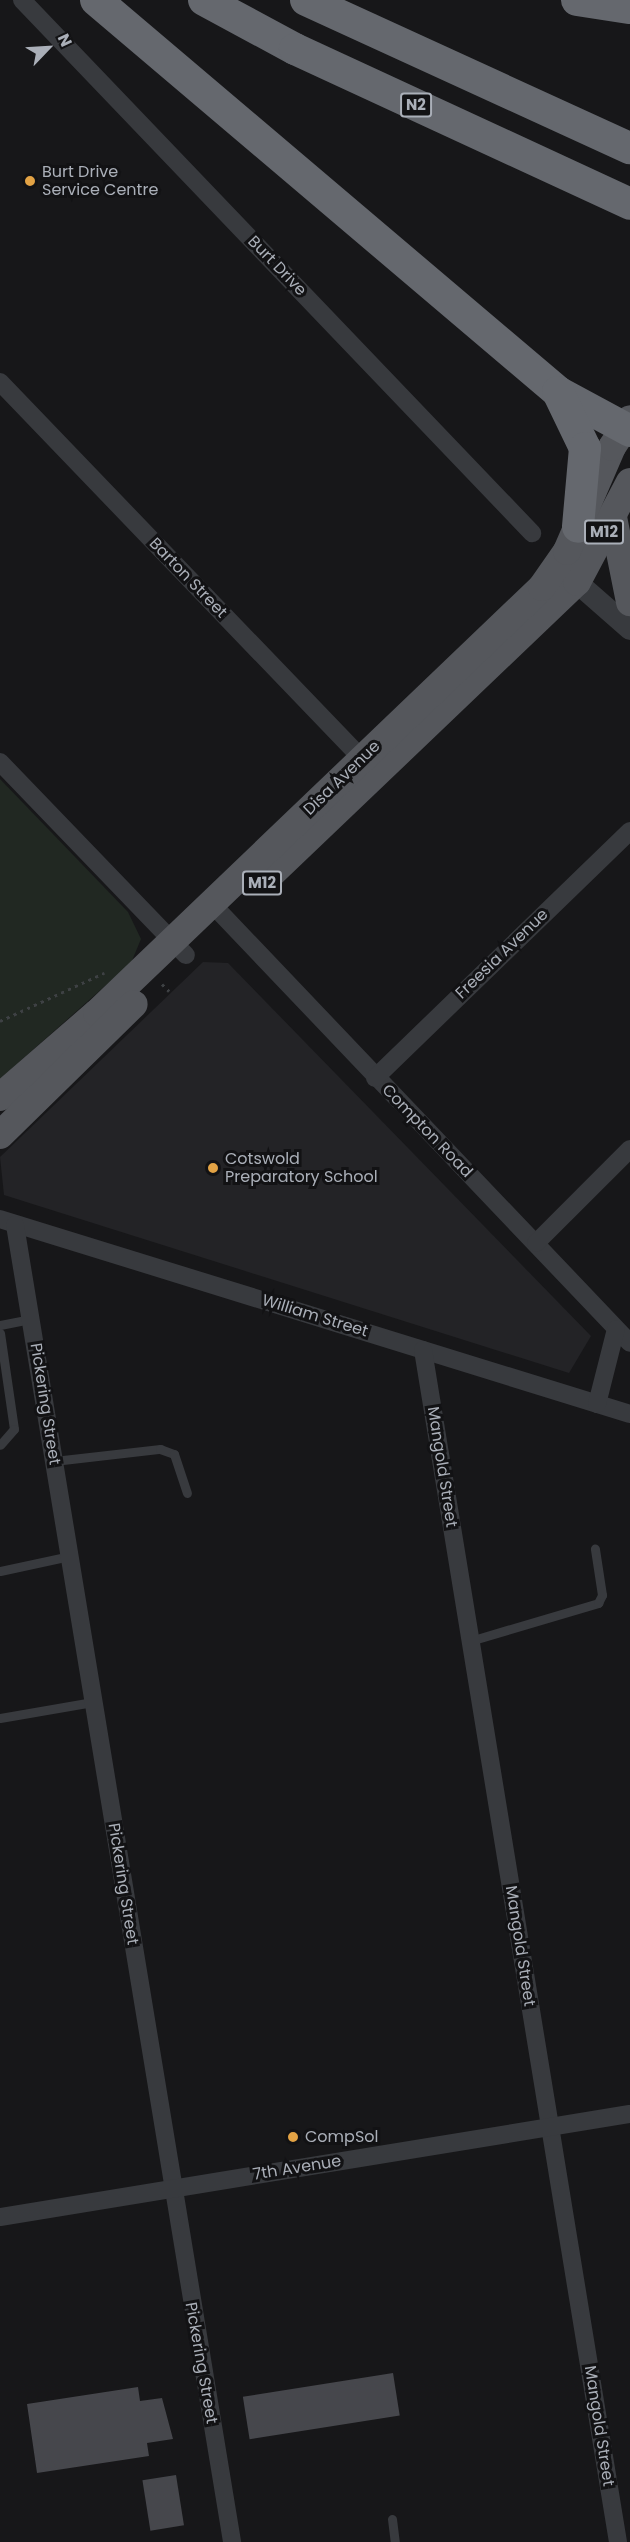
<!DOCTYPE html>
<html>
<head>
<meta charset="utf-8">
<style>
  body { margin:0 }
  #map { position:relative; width:630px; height:2542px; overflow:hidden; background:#171719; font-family:Poppins,sans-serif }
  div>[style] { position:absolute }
  .built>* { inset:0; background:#232326 }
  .green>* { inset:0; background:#212822 }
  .building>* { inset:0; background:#46474c; transform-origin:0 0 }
  .path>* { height:3px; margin-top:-1.5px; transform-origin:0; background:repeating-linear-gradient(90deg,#3e4144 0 3px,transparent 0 7.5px) }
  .service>* { height:9px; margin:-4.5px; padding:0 4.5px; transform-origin:4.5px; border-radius:4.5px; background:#383a3e }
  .minor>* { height:18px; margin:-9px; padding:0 9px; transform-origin:9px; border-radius:9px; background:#383a3e }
  .tertiary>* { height:22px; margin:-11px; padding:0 11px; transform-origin:11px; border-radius:11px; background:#383a3e }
  .primary>* { height:28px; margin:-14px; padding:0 14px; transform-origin:14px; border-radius:14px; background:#55575c }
  .motorway>* { height:32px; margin:-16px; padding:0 16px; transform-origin:16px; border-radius:16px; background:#65686e }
  .dots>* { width:16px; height:16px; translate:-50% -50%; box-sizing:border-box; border:3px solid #121214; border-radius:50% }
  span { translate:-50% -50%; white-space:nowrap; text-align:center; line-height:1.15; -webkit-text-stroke:6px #121214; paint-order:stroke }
  .shield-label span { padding:2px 4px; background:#121214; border:2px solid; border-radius:4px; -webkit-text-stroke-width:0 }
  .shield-label { font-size:15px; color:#aaafb8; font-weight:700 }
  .poi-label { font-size:16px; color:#aaafb8 }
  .left { translate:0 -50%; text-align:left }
  .street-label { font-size:16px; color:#aaafb8 }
  .north { position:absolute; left:18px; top:18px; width:60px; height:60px; -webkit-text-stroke:4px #121214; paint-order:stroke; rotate:65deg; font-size:16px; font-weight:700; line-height:24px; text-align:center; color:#aaafb8 }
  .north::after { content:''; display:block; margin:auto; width:21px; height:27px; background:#aaafb8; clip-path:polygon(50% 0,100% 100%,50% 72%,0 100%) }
</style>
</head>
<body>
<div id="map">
  <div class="built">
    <div style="clip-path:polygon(203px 962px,228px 963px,591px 1336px,569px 1373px,4px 1195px,0 1157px)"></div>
  </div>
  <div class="green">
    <div style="clip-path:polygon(0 779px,128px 912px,141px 939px,131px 963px,0 1079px)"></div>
  </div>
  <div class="building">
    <div style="left:393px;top:2373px;width:43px;height:152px;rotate:81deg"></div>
    <div style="clip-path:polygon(138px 2387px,140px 2401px,162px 2398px,173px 2439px,147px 2443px,149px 2456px,37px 2473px,27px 2404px)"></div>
    <div style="left:176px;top:2475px;width:51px;height:34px;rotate:81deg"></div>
  </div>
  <div class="path">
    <div style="left:162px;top:984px;width:10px;rotate:45deg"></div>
    <div style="left:0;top:1021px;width:115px;rotate:-24.8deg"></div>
  </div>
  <div class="service">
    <div style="left:0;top:1325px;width:33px;rotate:-11deg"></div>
    <div style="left:0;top:1333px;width:97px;rotate:81.7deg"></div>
    <div style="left:14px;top:1429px;width:21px;rotate:131deg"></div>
    <div style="left:54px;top:1461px;width:107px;rotate:-6.5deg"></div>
    <div style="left:160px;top:1449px;width:15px;rotate:20deg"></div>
    <div style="left:174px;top:1454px;width:41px;rotate:71.6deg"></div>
    <div style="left:0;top:1571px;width:72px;rotate:-12.1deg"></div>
    <div style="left:470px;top:1641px;width:134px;rotate:-16.5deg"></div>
    <div style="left:598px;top:1603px;width:9px;rotate:-63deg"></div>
    <div style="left:602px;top:1595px;width:47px;rotate:-98.7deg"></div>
    <div style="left:0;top:1718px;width:94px;rotate:-9.8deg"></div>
    <div style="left:392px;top:2519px;width:23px;rotate:83deg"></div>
  </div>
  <div class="minor">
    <div style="left:22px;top:0;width:738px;rotate:46.26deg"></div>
    <div style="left:0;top:382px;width:533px;rotate:46.14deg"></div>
    <div style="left:0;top:762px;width:268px;rotate:46.1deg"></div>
    <div style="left:212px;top:904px;width:606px;rotate:46.4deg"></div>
    <div style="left:375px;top:1078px;width:355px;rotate:-44.1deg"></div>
    <div style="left:0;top:1219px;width:659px;rotate:17.2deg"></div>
    <div style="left:15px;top:1225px;width:1335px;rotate:80.64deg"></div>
    <div style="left:536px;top:1243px;width:133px;rotate:-45deg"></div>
    <div style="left:423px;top:1350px;width:1208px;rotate:80.71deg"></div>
    <div style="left:597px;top:1404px;width:77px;rotate:-75.8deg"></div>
    <div style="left:0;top:2217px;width:638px;rotate:-9.29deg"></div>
  </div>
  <div class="tertiary">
    <div style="left:564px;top:571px;width:88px;rotate:41.3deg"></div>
  </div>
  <div class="primary">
    <div style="left:613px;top:517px;width:87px;rotate:78.7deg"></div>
    <div style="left:270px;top:875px;width:424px;rotate:-43.7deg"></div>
    <div style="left:577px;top:582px;width:113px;rotate:-62.1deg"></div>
    <div style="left:0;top:1097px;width:128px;rotate:-40.9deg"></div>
    <div style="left:97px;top:1013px;width:616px;rotate:-43.75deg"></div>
    <div style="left:542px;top:587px;width:44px;rotate:-55.2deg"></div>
    <div style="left:567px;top:551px;width:113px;rotate:-66.6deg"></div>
    <div style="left:612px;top:447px;width:33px;rotate:-57deg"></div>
    <div style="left:0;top:1135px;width:187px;rotate:-44.4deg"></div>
  </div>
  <div class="motorway">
    <div style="left:96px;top:0;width:606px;rotate:40.31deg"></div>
    <div style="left:558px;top:392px;width:82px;rotate:28.4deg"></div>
    <div style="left:204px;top:0;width:103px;rotate:28.3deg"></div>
    <div style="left:295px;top:49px;width:369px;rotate:24.8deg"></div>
    <div style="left:306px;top:0;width:356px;rotate:24.6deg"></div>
    <div style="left:577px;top:0;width:54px;rotate:8.6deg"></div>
    <div style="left:558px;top:392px;width:62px;rotate:64.3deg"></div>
    <div style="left:585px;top:448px;width:79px;rotate:95.1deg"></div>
  </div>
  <div class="dots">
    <div style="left:30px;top:181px;background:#e3a345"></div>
    <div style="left:213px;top:1168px;background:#e3a345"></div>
    <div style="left:293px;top:2137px;background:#e3a345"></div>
  </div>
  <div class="shield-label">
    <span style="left:416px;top:105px">N2</span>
    <span style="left:604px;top:532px">M12</span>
    <span style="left:262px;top:883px">M12</span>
  </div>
  <div class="poi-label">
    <span class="left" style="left:42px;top:181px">Burt Drive<br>Service Centre</span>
    <span class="left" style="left:225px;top:1168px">Cotswold<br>Preparatory School</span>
    <span class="left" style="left:305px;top:2137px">CompSol</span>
  </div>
  <div class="street-label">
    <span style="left:277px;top:266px;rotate:46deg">Burt Drive</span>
    <span style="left:188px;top:578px;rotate:46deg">Barton Street</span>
    <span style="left:342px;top:778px;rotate:-44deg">Disa Avenue</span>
    <span style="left:502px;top:954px;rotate:-44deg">Freesia Avenue</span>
    <span style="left:427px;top:1131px;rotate:46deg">Compton Road</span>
    <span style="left:315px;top:1316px;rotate:17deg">William Street</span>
    <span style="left:45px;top:1404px;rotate:81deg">Pickering Street</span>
    <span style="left:442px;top:1467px;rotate:81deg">Mangold Street</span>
    <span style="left:123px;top:1884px;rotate:81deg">Pickering Street</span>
    <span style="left:520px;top:1946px;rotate:81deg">Mangold Street</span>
    <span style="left:297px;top:2168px;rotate:-9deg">7th Avenue</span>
    <span style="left:201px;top:2363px;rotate:80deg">Pickering Street</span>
    <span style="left:599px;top:2426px;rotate:81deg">Mangold Street</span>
  </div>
  <div class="north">N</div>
</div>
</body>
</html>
